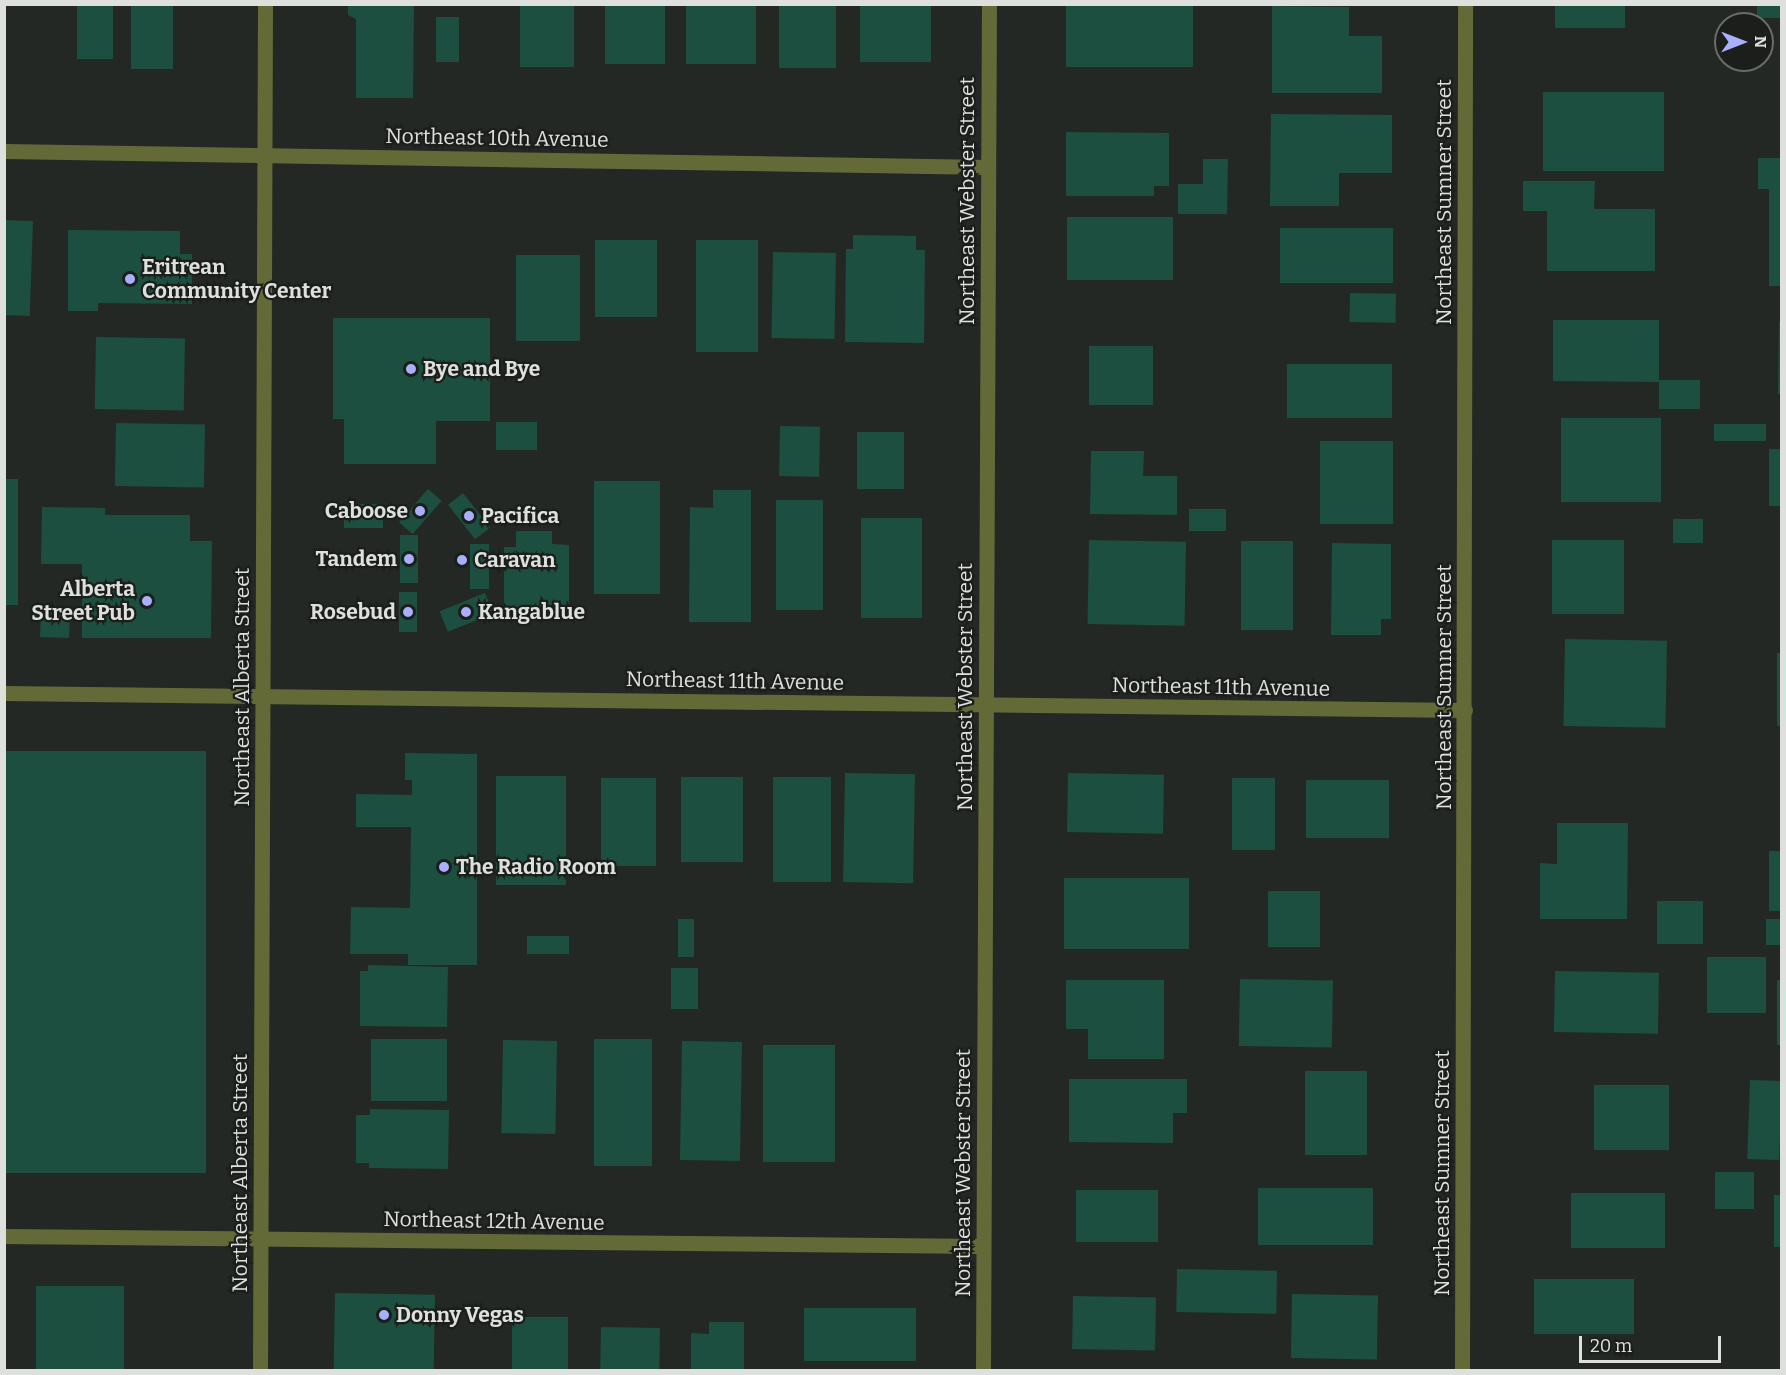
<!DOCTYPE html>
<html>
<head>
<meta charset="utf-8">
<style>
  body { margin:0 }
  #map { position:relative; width:1786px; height:1375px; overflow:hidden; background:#242824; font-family:Bitter,serif }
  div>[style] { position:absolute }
  .building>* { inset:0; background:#1c4f3f; transform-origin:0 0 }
  .minor>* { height:15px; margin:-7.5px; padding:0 7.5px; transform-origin:7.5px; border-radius:7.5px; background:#646a37 }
  .dots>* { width:16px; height:16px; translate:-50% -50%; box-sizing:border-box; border:3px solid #1b1e1a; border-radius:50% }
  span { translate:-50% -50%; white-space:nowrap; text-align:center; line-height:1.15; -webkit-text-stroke:4.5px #1b1e1a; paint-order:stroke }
  .street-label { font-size:21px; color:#dee0de }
  .poi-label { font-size:21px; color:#dee0de; font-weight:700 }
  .left { translate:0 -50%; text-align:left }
  .right { translate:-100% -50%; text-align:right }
  .frame { position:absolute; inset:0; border:6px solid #dee0de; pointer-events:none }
  .north { position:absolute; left:1714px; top:12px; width:60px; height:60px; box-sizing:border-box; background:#1b1e1a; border:2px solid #696c68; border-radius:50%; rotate:90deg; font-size:16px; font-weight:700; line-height:24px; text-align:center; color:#dee0de }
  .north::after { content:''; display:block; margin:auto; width:21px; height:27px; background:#a8b0fc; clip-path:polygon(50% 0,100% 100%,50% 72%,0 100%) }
  .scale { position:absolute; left:1579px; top:1336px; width:142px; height:27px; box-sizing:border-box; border:3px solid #dee0de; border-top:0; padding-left:8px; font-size:18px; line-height:21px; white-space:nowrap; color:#dee0de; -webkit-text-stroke:4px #1b1e1a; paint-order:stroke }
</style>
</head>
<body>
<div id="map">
  <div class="building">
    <div style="left:77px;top:4px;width:36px;height:55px"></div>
    <div style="left:131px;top:4px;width:42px;height:65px"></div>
    <div style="clip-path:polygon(348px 4px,414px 4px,413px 98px,356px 98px,356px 19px,348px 15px)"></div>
    <div style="left:520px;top:4px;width:54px;height:63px"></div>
    <div style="left:605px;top:4px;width:60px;height:60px"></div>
    <div style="left:686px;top:4px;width:70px;height:60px"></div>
    <div style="left:779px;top:4px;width:57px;height:64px"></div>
    <div style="left:860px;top:4px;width:71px;height:58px"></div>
    <div style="left:1066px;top:4px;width:127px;height:63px"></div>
    <div style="left:1555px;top:4px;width:70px;height:24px"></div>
    <div style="left:1757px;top:4px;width:25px;height:14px"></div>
    <div style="clip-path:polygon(1272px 6px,1349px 7px,1349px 36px,1382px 36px,1382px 93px,1272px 93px)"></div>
    <div style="left:436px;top:17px;width:23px;height:45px"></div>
    <div style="left:1543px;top:92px;width:121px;height:79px"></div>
    <div style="clip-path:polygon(1271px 114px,1392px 115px,1392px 173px,1339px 173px,1339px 206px,1270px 206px)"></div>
    <div style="clip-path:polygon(1066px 132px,1169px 133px,1169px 186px,1154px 186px,1154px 196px,1066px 196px)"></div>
    <div style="clip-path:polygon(1758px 158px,1782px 158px,1782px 286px,1769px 286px,1769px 189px,1758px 189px)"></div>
    <div style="clip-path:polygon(1203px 159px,1228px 159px,1227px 214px,1178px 214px,1178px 184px,1203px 184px)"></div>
    <div style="clip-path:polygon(1523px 181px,1595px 181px,1594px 209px,1655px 209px,1655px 271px,1547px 271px,1547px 211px,1523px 211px)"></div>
    <div style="left:1067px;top:217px;width:106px;height:63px"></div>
    <div style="left:4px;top:220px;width:29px;height:95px;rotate:2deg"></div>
    <div style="left:1280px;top:228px;width:113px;height:55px"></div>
    <div style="clip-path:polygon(68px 230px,180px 231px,180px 254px,192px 254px,192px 304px,98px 303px,98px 311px,68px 311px)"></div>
    <div style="clip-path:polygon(853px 235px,916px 236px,916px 250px,925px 250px,924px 343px,845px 342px,846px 249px,853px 249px)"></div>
    <div style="left:595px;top:240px;width:62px;height:77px"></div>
    <div style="left:696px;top:240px;width:62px;height:112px"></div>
    <div style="left:773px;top:252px;width:63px;height:86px;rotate:1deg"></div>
    <div style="left:516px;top:255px;width:64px;height:86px"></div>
    <div style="left:1350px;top:293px;width:46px;height:29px;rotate:1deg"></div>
    <div style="clip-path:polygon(333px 318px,490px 318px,490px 421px,436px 421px,436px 464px,344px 464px,344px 419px,333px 419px)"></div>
    <div style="clip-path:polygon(1553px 320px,1659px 320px,1659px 380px,1700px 380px,1700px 409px,1659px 409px,1659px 382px,1553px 381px)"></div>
    <div style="clip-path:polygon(1779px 322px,1782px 322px,1782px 394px,1778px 394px)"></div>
    <div style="left:96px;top:337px;width:89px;height:72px;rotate:1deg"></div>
    <div style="left:1089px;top:346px;width:64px;height:59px"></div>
    <div style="left:1287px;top:364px;width:105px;height:54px"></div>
    <div style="left:1561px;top:418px;width:100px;height:84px"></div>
    <div style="left:496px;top:422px;width:41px;height:28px"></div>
    <div style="left:116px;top:423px;width:89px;height:63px;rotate:1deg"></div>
    <div style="left:1714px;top:424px;width:52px;height:17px"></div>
    <div style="left:780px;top:426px;width:40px;height:50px;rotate:1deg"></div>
    <div style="left:857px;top:432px;width:47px;height:57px"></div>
    <div style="left:1320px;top:441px;width:73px;height:83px"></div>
    <div style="left:1769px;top:449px;width:13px;height:57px"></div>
    <div style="clip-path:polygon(1091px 451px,1144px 451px,1143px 476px,1177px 476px,1177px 515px,1090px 514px)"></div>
    <div style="left:4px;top:479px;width:14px;height:126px"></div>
    <div style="left:594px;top:481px;width:66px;height:113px"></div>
    <div style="left:428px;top:489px;width:18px;height:44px;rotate:41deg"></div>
    <div style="clip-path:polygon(713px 490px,751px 490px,751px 622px,689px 622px,690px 507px,713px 508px)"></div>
    <div style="left:463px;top:493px;width:44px;height:19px;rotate:52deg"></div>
    <div style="left:776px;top:500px;width:47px;height:110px"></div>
    <div style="left:344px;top:504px;width:39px;height:24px"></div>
    <div style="clip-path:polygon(42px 507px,105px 508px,105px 515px,190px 515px,190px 541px,212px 541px,211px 638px,82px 638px,82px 564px,41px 564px)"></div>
    <div style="left:1189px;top:509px;width:37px;height:22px"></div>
    <div style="left:861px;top:518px;width:61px;height:100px"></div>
    <div style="left:1673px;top:519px;width:30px;height:24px"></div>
    <div style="clip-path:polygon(516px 531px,552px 531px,552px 544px,569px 545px,569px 615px,504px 615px,504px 547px,516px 547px)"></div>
    <div style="left:418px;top:535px;width:48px;height:18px;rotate:90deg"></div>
    <div style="left:1089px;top:540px;width:97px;height:84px;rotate:1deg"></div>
    <div style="left:1552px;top:540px;width:72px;height:74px"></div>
    <div style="left:1241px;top:541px;width:52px;height:89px"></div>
    <div style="clip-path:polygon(1332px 543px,1391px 544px,1391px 619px,1381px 619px,1381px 635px,1331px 635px)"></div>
    <div style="left:470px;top:544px;width:19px;height:45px"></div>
    <div style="left:399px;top:592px;width:18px;height:40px"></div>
    <div style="left:485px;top:593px;width:22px;height:49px;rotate:68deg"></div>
    <div style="left:41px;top:610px;width:29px;height:27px;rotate:2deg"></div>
    <div style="left:1565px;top:639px;width:102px;height:87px;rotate:1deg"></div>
    <div style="left:1777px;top:653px;width:5px;height:73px"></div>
    <div style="left:4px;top:751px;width:202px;height:422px"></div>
    <div style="clip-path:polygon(405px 753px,477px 754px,477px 965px,408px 965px,408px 954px,350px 954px,351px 907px,410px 908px,411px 827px,356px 827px,356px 794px,412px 795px,412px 780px,405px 780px)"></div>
    <div style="left:845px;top:773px;width:70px;height:109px;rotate:1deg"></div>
    <div style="left:1068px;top:773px;width:96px;height:59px;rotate:1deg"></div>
    <div style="left:496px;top:776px;width:70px;height:109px"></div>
    <div style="left:681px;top:777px;width:62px;height:85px"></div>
    <div style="left:773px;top:777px;width:58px;height:105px"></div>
    <div style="left:601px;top:778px;width:55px;height:88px"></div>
    <div style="left:1232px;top:778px;width:43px;height:72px"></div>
    <div style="left:1306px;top:780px;width:83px;height:58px"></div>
    <div style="clip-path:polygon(1557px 823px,1628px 823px,1627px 919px,1540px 919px,1540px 863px,1557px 864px)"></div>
    <div style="left:1769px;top:851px;width:13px;height:60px"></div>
    <div style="left:1064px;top:878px;width:125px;height:71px"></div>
    <div style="left:1268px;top:891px;width:52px;height:56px"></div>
    <div style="left:1657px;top:901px;width:46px;height:43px"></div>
    <div style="left:678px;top:919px;width:16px;height:38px"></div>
    <div style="left:1766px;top:919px;width:16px;height:26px"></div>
    <div style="left:527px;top:936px;width:42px;height:18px"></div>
    <div style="left:1707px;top:957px;width:59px;height:56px"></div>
    <div style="clip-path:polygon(368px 965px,448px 967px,447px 1027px,360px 1026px,360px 971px,368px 971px)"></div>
    <div style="left:671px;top:968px;width:27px;height:41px"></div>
    <div style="left:1555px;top:971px;width:104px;height:61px;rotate:1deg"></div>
    <div style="left:1240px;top:979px;width:93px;height:67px;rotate:1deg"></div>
    <div style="clip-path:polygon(1066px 980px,1164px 980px,1164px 1059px,1088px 1059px,1088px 1029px,1066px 1029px)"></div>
    <div style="left:1777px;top:980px;width:5px;height:65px"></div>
    <div style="left:371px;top:1039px;width:76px;height:62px"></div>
    <div style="left:594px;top:1039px;width:58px;height:127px"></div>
    <div style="left:503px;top:1040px;width:54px;height:93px;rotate:1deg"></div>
    <div style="left:682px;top:1041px;width:60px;height:119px;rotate:1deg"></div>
    <div style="left:763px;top:1045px;width:72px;height:117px"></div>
    <div style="left:1305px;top:1071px;width:62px;height:84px"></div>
    <div style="clip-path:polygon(1069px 1079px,1187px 1079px,1187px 1113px,1173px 1113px,1173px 1143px,1069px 1142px)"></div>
    <div style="left:1750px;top:1080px;width:32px;height:79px;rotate:2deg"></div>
    <div style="left:1594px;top:1085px;width:75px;height:65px"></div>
    <div style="clip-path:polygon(370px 1109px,449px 1110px,448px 1169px,369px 1168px,369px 1163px,356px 1163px,356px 1115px,370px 1115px)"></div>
    <div style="left:1715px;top:1172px;width:39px;height:37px"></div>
    <div style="left:1258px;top:1188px;width:115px;height:57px"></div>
    <div style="left:1076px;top:1190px;width:82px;height:52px"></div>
    <div style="left:1571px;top:1193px;width:94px;height:55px"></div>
    <div style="left:1774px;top:1195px;width:8px;height:52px"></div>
    <div style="left:1177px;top:1269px;width:100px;height:43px;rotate:1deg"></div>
    <div style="left:1534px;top:1279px;width:100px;height:55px"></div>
    <div style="left:36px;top:1286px;width:88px;height:84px"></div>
    <div style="left:335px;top:1293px;width:100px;height:77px;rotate:1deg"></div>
    <div style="left:1292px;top:1294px;width:86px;height:64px;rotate:1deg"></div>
    <div style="left:1073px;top:1296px;width:83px;height:53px;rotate:1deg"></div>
    <div style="left:804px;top:1308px;width:112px;height:53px"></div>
    <div style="left:512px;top:1317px;width:56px;height:53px"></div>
    <div style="clip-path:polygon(709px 1322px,744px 1322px,744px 1370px,691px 1370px,691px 1333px,709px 1334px)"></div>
    <div style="left:601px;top:1327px;width:59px;height:43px;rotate:1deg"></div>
  </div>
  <div class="minor">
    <div style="left:4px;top:151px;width:984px;rotate:0.93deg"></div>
    <div style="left:4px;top:693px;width:1461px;rotate:0.67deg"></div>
    <div style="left:4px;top:1236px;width:979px;rotate:0.59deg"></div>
    <div style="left:260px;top:1370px;width:1366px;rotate:-89.79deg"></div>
    <div style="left:983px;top:1370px;width:1366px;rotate:-89.75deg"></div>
    <div style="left:1462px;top:1370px;width:1366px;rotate:-89.87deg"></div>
  </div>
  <div class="dots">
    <div style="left:130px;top:279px;background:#a8b0fc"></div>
    <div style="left:411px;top:369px;background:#a8b0fc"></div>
    <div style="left:420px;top:511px;background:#a8b0fc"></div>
    <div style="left:469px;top:516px;background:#a8b0fc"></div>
    <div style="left:409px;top:559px;background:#a8b0fc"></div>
    <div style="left:462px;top:560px;background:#a8b0fc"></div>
    <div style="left:147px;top:601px;background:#a8b0fc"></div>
    <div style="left:408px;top:612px;background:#a8b0fc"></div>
    <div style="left:466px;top:612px;background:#a8b0fc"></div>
    <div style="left:444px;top:867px;background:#a8b0fc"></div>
    <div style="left:384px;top:1315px;background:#a8b0fc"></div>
  </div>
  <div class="street-label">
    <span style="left:497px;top:138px;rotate:1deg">Northeast 10th Avenue</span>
    <span style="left:967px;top:201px;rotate:-90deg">Northeast Webster Street</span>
    <span style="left:1444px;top:202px;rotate:-90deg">Northeast Sumner Street</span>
    <span style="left:735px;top:681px;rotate:1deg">Northeast 11th Avenue</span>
    <span style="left:242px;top:687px;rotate:-90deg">Northeast Alberta Street</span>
    <span style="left:965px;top:687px;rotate:-90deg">Northeast Webster Street</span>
    <span style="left:1221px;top:687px;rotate:1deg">Northeast 11th Avenue</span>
    <span style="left:1444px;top:687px;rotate:-90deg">Northeast Sumner Street</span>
    <span style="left:240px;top:1173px;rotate:-90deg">Northeast Alberta Street</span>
    <span style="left:963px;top:1173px;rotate:-90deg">Northeast Webster Street</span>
    <span style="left:1442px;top:1173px;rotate:-90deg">Northeast Sumner Street</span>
    <span style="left:494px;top:1221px;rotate:1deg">Northeast 12th Avenue</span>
  </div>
  <div class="poi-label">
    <span class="left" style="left:142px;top:279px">Eritrean<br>Community Center</span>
    <span class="left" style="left:423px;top:369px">Bye and Bye</span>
    <span class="right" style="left:408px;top:511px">Caboose</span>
    <span class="left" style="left:481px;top:516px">Pacifica</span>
    <span class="right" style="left:397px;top:559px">Tandem</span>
    <span class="left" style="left:474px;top:560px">Caravan</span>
    <span class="right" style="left:135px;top:601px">Alberta<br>Street Pub</span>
    <span class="right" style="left:396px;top:612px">Rosebud</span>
    <span class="left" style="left:478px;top:612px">Kangablue</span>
    <span class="left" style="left:456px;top:867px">The Radio Room</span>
    <span class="left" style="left:396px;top:1315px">Donny Vegas</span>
  </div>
  <div class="frame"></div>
  <div class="north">N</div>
  <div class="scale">20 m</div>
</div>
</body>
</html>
